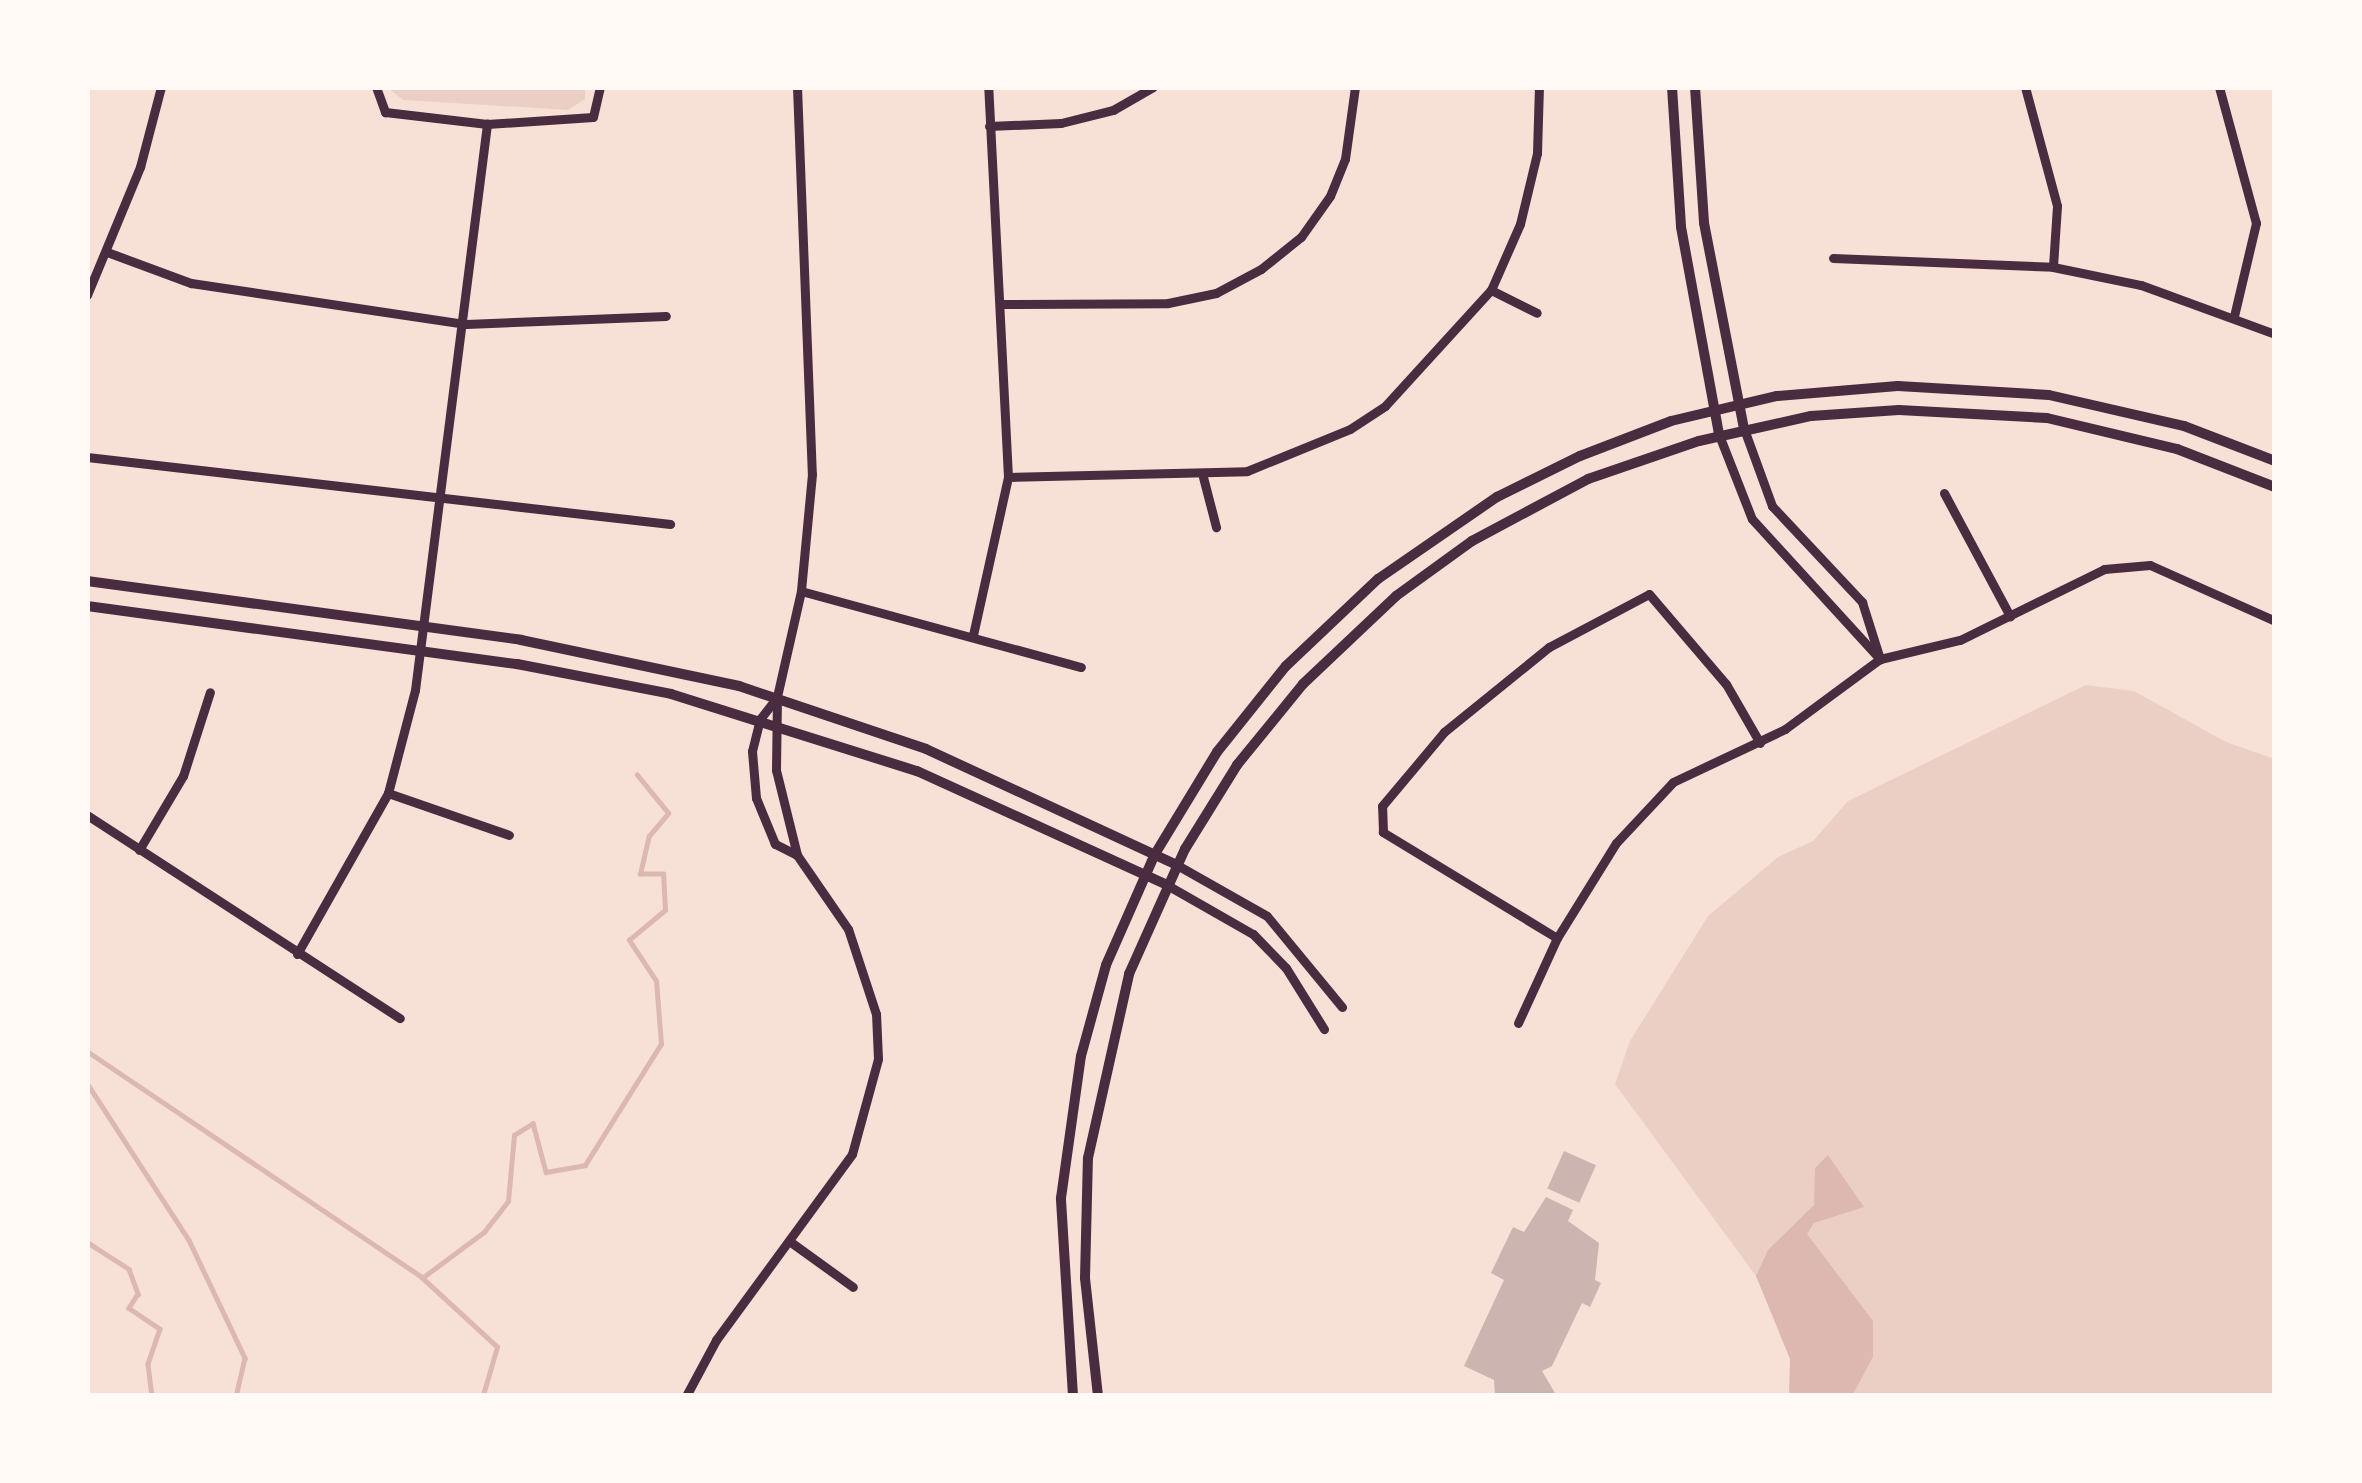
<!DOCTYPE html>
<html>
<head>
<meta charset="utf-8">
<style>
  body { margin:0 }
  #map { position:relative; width:2362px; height:1483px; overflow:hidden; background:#f7e1d7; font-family:Lora,serif }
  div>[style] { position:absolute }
  .green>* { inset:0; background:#ebcfc5 }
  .water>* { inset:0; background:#dcb8b0 }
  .stream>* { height:4.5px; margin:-2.25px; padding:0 2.25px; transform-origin:2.25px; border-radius:2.25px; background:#dcb8b0 }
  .building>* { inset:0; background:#ccb4b1; transform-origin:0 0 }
  .minor>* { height:9px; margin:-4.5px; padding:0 4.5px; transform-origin:4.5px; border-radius:4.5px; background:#4a2c40 }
  .tertiary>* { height:10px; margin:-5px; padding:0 5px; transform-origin:5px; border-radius:5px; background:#4a2c40 }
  span { translate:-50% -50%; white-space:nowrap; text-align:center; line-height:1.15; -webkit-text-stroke:12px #fffaf5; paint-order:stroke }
  .frame { position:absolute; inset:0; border:90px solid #fffaf5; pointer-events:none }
</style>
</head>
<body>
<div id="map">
  <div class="green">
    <div style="clip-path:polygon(585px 87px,585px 99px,568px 110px,403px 100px,388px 88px)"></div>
    <div style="clip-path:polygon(2086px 685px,2134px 691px,2226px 742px,2275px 759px,2275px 1396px,1812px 1396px,1756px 1276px,1615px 1084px,1630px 1041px,1708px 916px,1778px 857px,1813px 841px,1848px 801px)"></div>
  </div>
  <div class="water">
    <div style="clip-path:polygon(1828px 1155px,1864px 1207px,1814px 1223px,1807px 1234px,1873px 1321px,1873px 1357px,1852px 1396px,1789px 1396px,1790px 1359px,1756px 1276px,1768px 1250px,1814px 1205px,1815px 1168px)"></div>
  </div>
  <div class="stream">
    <div style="left:87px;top:1051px;width:403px;rotate:34deg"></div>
    <div style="left:87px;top:1083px;width:187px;rotate:57deg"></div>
    <div style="left:189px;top:1240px;width:131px;rotate:64.6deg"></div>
    <div style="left:245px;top:1358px;width:39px;rotate:103deg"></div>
    <div style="left:87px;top:1242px;width:50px;rotate:32.7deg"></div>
    <div style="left:129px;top:1269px;width:27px;rotate:70deg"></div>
    <div style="left:138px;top:1294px;width:17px;rotate:123deg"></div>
    <div style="left:129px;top:1308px;width:37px;rotate:34deg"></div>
    <div style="left:160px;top:1329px;width:37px;rotate:109deg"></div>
    <div style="left:148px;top:1364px;width:32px;rotate:83deg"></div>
    <div style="left:420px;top:1396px;width:63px;rotate:-0.9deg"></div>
    <div style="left:483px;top:1395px;width:50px;rotate:-73.7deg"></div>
    <div style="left:497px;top:1347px;width:102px;rotate:-137.4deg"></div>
    <div style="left:422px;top:1278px;width:77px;rotate:-36.6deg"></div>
    <div style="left:484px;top:1232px;width:39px;rotate:-52deg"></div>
    <div style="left:508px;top:1201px;width:66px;rotate:-84.8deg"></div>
    <div style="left:514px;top:1135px;width:22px;rotate:-32deg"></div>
    <div style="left:533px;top:1123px;width:51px;rotate:75.1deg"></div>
    <div style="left:546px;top:1172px;width:40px;rotate:-10deg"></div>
    <div style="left:585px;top:1165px;width:143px;rotate:-57.9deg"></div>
    <div style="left:661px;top:1044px;width:63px;rotate:-94.5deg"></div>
    <div style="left:656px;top:981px;width:49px;rotate:-123.4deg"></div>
    <div style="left:629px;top:940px;width:47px;rotate:-39.8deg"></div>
    <div style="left:665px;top:910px;width:36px;rotate:-93deg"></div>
    <div style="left:663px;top:874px;width:23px;rotate:180deg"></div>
    <div style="left:640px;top:874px;width:39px;rotate:-77deg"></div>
    <div style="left:649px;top:836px;width:30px;rotate:-50deg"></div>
    <div style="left:668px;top:813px;width:49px;rotate:-129.2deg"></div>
  </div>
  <div class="building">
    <div style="left:1564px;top:1151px;width:35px;height:41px;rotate:24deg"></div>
    <div style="clip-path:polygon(1546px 1197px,1573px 1210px,1568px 1221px,1599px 1243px,1595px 1280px,1601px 1283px,1590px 1307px,1582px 1303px,1552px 1366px,1542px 1371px,1555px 1393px,1495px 1396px,1494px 1380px,1464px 1366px,1504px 1280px,1491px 1273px,1513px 1227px,1524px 1232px)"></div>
  </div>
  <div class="minor">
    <div style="left:376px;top:87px;width:27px;rotate:70deg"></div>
    <div style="left:385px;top:112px;width:103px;rotate:6.7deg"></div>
    <div style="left:487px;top:124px;width:106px;rotate:-3.8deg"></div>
    <div style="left:593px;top:117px;width:31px;rotate:-77deg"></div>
    <div style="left:797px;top:87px;width:387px;rotate:87.8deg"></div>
    <div style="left:812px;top:474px;width:118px;rotate:95.4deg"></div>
    <div style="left:801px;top:591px;width:109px;rotate:102.8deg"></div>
    <div style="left:777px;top:697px;width:73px;rotate:90.8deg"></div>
    <div style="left:776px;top:770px;width:88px;rotate:76.1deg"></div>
    <div style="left:2025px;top:87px;width:123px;rotate:74.9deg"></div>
    <div style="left:2057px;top:206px;width:61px;rotate:93.8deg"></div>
    <div style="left:2219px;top:87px;width:141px;rotate:74.8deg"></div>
    <div style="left:2256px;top:223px;width:96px;rotate:103.3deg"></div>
    <div style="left:989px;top:126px;width:72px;rotate:-2.4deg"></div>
    <div style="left:1061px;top:123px;width:54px;rotate:-14deg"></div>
    <div style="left:1113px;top:110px;width:46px;rotate:-29.9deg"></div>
    <div style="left:107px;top:252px;width:90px;rotate:20.3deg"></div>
    <div style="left:191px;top:283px;width:278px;rotate:8.5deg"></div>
    <div style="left:466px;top:324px;width:200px;rotate:-2.3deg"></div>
    <div style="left:1833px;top:258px;width:220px;rotate:2.3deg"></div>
    <div style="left:2053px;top:267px;width:90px;rotate:11.6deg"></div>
    <div style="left:2141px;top:285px;width:143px;rotate:20.1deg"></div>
    <div style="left:1491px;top:290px;width:51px;rotate:26.6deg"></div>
    <div style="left:87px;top:295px;width:139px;rotate:-67.5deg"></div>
    <div style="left:140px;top:167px;width:83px;rotate:-75.3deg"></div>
    <div style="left:1003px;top:304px;width:165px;rotate:-0.3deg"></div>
    <div style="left:1168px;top:303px;width:49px;rotate:-11.8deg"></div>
    <div style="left:1216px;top:293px;width:51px;rotate:-28.1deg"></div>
    <div style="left:1261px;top:269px;width:51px;rotate:-38.7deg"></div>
    <div style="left:1301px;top:237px;width:50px;rotate:-54.7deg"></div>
    <div style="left:1330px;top:196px;width:40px;rotate:-68deg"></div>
    <div style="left:1345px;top:159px;width:73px;rotate:-82.1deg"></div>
    <div style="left:1744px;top:429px;width:82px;rotate:70deg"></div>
    <div style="left:1772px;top:506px;width:132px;rotate:46.8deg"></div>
    <div style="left:1862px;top:602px;width:60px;rotate:72.5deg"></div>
    <div style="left:1719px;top:435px;width:90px;rotate:68.6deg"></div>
    <div style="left:1752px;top:519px;width:190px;rotate:47.6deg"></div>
    <div style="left:87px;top:457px;width:587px;rotate:6.56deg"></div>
    <div style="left:1008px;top:477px;width:239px;rotate:-1.4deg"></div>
    <div style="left:1247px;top:471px;width:111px;rotate:-22.2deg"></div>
    <div style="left:1350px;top:429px;width:42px;rotate:-33.3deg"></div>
    <div style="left:1385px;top:406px;width:157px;rotate:-47.6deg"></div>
    <div style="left:1491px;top:290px;width:72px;rotate:-66.3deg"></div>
    <div style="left:1520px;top:224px;width:73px;rotate:-76.5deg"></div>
    <div style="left:1537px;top:153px;width:66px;rotate:-88.3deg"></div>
    <div style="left:1203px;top:477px;width:52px;rotate:75.4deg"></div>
    <div style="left:1944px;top:493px;width:140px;rotate:61.8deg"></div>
    <div style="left:801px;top:591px;width:290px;rotate:15.2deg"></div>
    <div style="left:973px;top:635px;width:162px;rotate:-77.5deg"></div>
    <div style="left:1008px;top:477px;width:391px;rotate:-92.9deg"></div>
    <div style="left:388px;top:793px;width:128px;rotate:19.1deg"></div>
    <div style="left:87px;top:815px;width:373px;rotate:33deg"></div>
    <div style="left:139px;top:850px;width:86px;rotate:-59.3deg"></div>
    <div style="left:183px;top:776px;width:88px;rotate:-72.2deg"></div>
    <div style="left:1177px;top:865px;width:103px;rotate:29.5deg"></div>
    <div style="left:1267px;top:916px;width:118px;rotate:50.5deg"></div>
    <div style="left:1167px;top:885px;width:99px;rotate:29.7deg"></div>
    <div style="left:1253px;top:934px;width:47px;rotate:45.9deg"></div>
    <div style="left:1286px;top:968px;width:72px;rotate:58.1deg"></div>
    <div style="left:1557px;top:938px;width:204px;rotate:-148.7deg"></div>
    <div style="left:1383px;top:832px;width:26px;rotate:-92deg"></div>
    <div style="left:1382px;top:806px;width:97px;rotate:-50deg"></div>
    <div style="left:1444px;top:732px;width:135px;rotate:-39deg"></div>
    <div style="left:1549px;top:647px;width:113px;rotate:-27.9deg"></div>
    <div style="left:1649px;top:594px;width:118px;rotate:49.5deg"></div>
    <div style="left:1726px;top:684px;width:68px;rotate:60deg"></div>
    <div style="left:297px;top:954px;width:185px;rotate:-60.5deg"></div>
    <div style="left:388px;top:793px;width:106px;rotate:-75.3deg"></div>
    <div style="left:415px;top:690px;width:571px;rotate:-82.75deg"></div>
    <div style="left:1518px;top:1023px;width:94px;rotate:-65.4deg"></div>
    <div style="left:1557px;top:938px;width:112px;rotate:-58.2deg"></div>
    <div style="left:1616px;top:843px;width:83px;rotate:-46.9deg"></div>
    <div style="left:1673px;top:782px;width:124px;rotate:-25.3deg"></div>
    <div style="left:1785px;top:729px;width:118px;rotate:-36.4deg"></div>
    <div style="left:1880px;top:659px;width:82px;rotate:-13.4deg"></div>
    <div style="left:1960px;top:640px;width:161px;rotate:-26.2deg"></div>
    <div style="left:2104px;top:569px;width:46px;rotate:-5deg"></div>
    <div style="left:2150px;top:565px;width:137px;rotate:24.1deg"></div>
    <div style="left:792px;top:1243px;width:75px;rotate:35.8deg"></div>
    <div style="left:686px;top:1396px;width:64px;rotate:-61.8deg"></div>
    <div style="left:716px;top:1340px;width:230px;rotate:-53.8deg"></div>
    <div style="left:852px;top:1154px;width:98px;rotate:-74.7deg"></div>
    <div style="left:878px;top:1059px;width:45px;rotate:-92.5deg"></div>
    <div style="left:876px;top:1014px;width:89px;rotate:-108.2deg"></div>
    <div style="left:848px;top:929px;width:90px;rotate:-124.6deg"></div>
    <div style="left:797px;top:855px;width:25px;rotate:-153deg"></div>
    <div style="left:775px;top:844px;width:50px;rotate:-112.4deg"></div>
    <div style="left:756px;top:798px;width:47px;rotate:-94.9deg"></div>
    <div style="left:752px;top:751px;width:33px;rotate:-76deg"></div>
    <div style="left:760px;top:719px;width:28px;rotate:-52deg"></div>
  </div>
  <div class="tertiary">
    <div style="left:1672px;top:87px;width:140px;rotate:86.3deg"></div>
    <div style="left:1681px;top:227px;width:211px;rotate:79.6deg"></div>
    <div style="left:1695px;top:87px;width:136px;rotate:86.2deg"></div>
    <div style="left:1704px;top:223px;width:210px;rotate:79deg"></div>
    <div style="left:87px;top:581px;width:438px;rotate:7.7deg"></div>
    <div style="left:521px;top:640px;width:223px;rotate:11.9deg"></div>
    <div style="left:739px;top:686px;width:197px;rotate:18.6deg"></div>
    <div style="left:926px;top:749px;width:277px;rotate:24.8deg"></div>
    <div style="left:87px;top:606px;width:434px;rotate:7.7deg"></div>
    <div style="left:517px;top:664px;width:157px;rotate:11deg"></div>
    <div style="left:671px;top:694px;width:258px;rotate:17.4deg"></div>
    <div style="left:917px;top:771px;width:275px;rotate:24.5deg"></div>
    <div style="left:1073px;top:1396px;width:198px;rotate:-93.5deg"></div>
    <div style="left:1061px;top:1198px;width:143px;rotate:-82deg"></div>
    <div style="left:1081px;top:1056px;width:94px;rotate:-74.6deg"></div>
    <div style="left:1106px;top:965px;width:121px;rotate:-66.2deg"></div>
    <div style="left:1155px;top:854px;width:119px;rotate:-58.7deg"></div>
    <div style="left:1217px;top:752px;width:110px;rotate:-51.3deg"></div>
    <div style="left:1286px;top:666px;width:127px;rotate:-43.4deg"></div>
    <div style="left:1378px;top:579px;width:145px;rotate:-34.6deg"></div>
    <div style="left:1497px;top:497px;width:93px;rotate:-26.3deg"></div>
    <div style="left:1580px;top:456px;width:97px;rotate:-21deg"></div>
    <div style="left:1671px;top:421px;width:109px;rotate:-13.3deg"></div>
    <div style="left:1777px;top:396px;width:121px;rotate:-4.7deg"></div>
    <div style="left:1898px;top:386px;width:151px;rotate:3.4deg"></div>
    <div style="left:2049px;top:395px;width:139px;rotate:12.9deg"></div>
    <div style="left:2184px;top:426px;width:97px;rotate:21deg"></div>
    <div style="left:1098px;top:1396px;width:119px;rotate:-96.3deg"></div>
    <div style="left:1085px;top:1278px;width:120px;rotate:-88.6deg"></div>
    <div style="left:1088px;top:1158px;width:189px;rotate:-77.4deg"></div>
    <div style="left:1129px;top:974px;width:137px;rotate:-65.9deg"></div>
    <div style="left:1185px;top:849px;width:99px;rotate:-58.2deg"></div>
    <div style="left:1237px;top:765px;width:104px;rotate:-50.8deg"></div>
    <div style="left:1303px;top:684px;width:128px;rotate:-43.4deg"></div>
    <div style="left:1396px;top:596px;width:94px;rotate:-35.9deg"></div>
    <div style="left:1472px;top:541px;width:132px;rotate:-28.1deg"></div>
    <div style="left:1588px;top:479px;width:117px;rotate:-18.9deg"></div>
    <div style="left:1699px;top:441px;width:115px;rotate:-12.6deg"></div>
    <div style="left:1811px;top:416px;width:88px;rotate:-3.9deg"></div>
    <div style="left:1899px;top:410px;width:148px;rotate:3.1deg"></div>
    <div style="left:2047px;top:418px;width:134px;rotate:13.4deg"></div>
    <div style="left:2177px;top:449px;width:105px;rotate:21.2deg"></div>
  </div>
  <div class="frame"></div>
</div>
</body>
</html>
